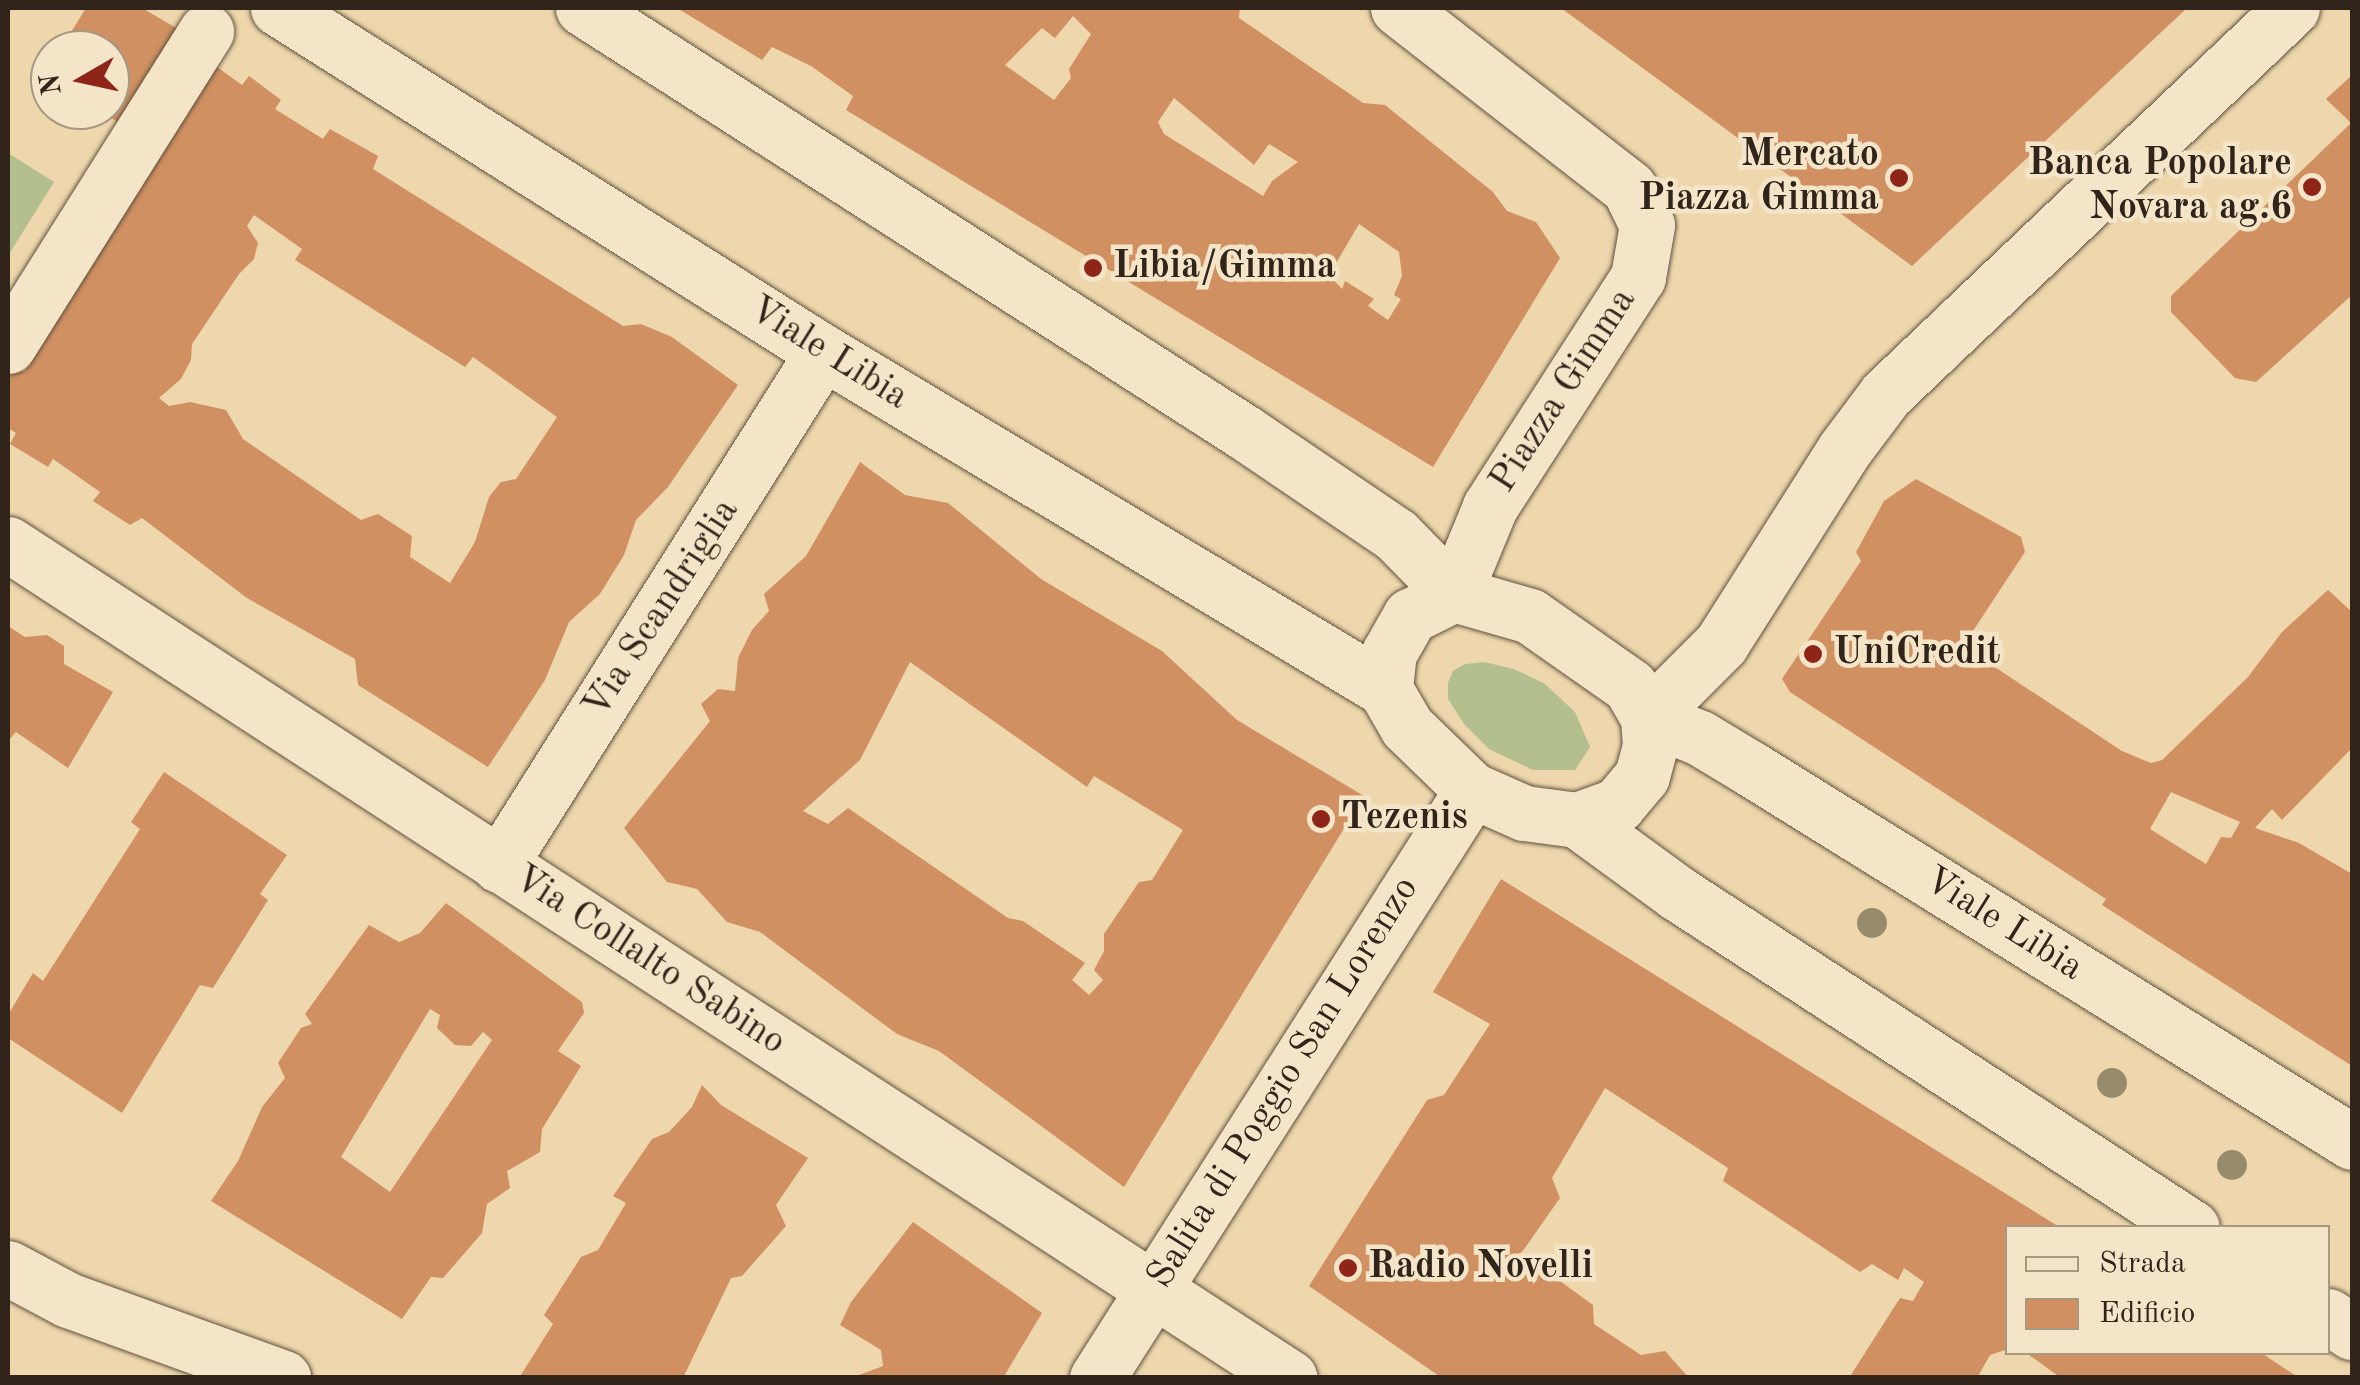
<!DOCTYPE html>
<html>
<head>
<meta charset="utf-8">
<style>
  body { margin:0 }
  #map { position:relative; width:2360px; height:1385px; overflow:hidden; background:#eed7ac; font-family:"Old Standard TT",serif }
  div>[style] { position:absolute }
  .green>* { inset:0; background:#b3bf8e }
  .building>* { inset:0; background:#d19062 }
  .roads { filter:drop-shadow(0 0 2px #60523f) drop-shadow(0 0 2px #60523f) }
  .street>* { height:55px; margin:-27.5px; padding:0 27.5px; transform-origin:27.5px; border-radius:27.5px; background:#f4e5c9 }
  .secondary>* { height:55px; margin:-27.5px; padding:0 27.5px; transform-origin:27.5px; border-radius:27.5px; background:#f4e5c9 }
  .trees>* { width:30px; height:30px; margin:-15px; border-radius:50%; background:#988b6c }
  .dots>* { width:28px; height:28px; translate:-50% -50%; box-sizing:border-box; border:5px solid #f4e5c9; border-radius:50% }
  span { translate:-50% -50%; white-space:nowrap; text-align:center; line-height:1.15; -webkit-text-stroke:9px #f4e5c9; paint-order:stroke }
  .poi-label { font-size:38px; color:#31251b; font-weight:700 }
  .right { translate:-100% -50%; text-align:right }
  .left { translate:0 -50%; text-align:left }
  .street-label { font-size:38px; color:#31251b }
  .frame { position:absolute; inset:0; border:10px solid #31251b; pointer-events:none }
  .legend { position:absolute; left:2005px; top:1225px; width:325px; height:130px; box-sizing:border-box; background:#f4e5c9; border:2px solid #a69883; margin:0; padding:12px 18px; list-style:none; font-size:30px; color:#31251b }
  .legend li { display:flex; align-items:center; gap:20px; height:50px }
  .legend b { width:50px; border:2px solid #a69883 }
  .north { position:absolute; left:30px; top:30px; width:100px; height:100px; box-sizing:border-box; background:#f4e5c9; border:2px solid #a69883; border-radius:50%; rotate:261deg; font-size:28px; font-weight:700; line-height:40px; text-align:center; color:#31251b }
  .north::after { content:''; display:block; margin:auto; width:35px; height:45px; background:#8f2418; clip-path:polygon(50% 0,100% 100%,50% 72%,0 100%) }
</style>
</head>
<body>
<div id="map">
  <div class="green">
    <div style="clip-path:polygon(8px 153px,54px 182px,8px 256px)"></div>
    <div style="clip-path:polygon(1484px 662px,1514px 669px,1545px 684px,1575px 712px,1590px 747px,1575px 770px,1533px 770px,1489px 749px,1464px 724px,1448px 699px,1448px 683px,1453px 671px,1465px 664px)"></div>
  </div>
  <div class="building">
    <div style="clip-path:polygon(86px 8px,142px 8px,178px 29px,121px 124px,98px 110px,110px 110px,110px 50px,60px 50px)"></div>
    <div style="clip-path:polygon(evenodd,677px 8px,1240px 8px,1239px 18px,1363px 103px,1385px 105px,1493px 192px,1507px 211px,1536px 222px,1560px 258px,1433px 467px,846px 110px,853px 96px,811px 66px,772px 47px,762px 60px,677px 8px,1073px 16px,1091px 34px,1069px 69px,1071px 78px,1054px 100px,1005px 65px,1042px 28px,1055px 38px,1073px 16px,677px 8px,1174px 98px,1254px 165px,1269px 144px,1298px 162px,1272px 181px,1263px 196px,1164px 134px,1158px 122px,1174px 98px,677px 8px,1359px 224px,1399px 252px,1402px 276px,1394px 295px,1401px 299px,1388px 320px,1368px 306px,1374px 299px,1345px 281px,1342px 289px,1329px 275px,1359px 224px)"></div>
    <div style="clip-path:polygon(1561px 8px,2187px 8px,1912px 266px)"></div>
    <div style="clip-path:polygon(evenodd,206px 59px,242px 85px,249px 76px,281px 100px,275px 109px,323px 139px,330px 129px,378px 156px,373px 169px,623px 326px,641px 324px,672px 337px,738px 385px,668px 487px,636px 520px,624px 555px,600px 594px,569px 622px,545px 680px,488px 767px,358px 685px,355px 659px,247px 598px,142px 518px,130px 525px,93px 501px,100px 492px,53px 459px,48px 467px,10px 444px,16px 433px,8px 428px,8px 372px,13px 362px,24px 372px,206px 59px,254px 215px,302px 249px,295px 260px,465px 367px,473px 357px,557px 417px,516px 479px,501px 482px,489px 497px,475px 542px,450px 583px,410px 557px,412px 536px,378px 514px,361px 520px,243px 439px,226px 410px,190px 402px,169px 406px,159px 398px,181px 379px,191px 360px,192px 344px,239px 274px,254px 259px,258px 243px,247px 226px,254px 215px)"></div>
    <div style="clip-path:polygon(2352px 75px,2352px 295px,2256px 382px,2235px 378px,2171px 312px,2171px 296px,2351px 123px,2326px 99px)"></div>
    <div style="clip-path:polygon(evenodd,860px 462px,905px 495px,948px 503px,1041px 579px,1162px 651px,1237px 720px,1364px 796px,1124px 1187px,939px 1051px,897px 1034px,760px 932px,727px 922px,697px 889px,667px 882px,624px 828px,710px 721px,701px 704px,718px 689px,735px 691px,738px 658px,752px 630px,769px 611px,764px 594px,806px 556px,860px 462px,910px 662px,1087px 787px,1094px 776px,1183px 830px,1152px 880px,1139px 882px,1104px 934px,1104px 951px,1094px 970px,1103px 980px,1089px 995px,1072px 980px,1085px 963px,1023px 921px,1008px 918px,848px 808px,828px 824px,803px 811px,860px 760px,910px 662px)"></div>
    <div style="clip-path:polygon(evenodd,1916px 479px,2021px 537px,2025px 552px,1963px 646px,2122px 751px,2151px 763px,2162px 760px,2248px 677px,2282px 632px,2328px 590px,2352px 612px,2352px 748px,2282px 820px,2272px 809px,2255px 828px,2299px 843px,2352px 874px,2352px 1066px,2102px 905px,2106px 899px,1790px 692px,1782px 679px,1861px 561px,1856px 552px,1884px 501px,1916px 479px,2171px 792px,2240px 822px,2231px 838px,2221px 837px,2206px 864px,2150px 829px,2171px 792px)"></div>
    <div style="clip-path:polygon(8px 626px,25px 637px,47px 635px,64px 646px,64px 664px,113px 692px,68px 768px,16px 732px,8px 741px)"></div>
    <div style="clip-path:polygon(164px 772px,287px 855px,260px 894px,268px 900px,213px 988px,200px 985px,122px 1113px,8px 1038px,8px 1015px,33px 973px,43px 981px,140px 829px,131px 822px)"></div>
    <div style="clip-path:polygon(1501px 879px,2061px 1228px,2008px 1228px,2008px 1349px,1990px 1355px,1977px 1378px,1849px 1378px,1900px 1298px,1913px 1301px,1924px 1282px,1904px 1268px,1898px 1280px,1872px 1264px,1860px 1272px,1723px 1181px,1728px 1168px,1605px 1088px,1552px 1178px,1560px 1198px,1522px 1252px,1503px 1260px,1500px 1268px,1538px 1265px,1593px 1305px,1594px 1324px,1641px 1355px,1665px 1351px,1689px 1378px,1442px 1378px,1309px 1286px,1427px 1100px,1444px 1095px,1490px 1024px,1433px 992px)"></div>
    <div style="clip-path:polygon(evenodd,446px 903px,582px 1002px,584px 1013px,558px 1051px,581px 1066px,542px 1129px,540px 1152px,507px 1171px,510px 1188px,487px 1204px,482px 1233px,443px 1278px,431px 1277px,402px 1319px,211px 1201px,238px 1161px,262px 1107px,285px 1078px,278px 1063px,301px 1028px,312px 1024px,305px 1014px,369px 925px,399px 942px,420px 933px,446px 903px,430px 1009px,440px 1015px,437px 1028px,455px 1045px,471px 1046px,483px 1032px,492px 1040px,390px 1192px,341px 1157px,430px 1009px)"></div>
    <div style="clip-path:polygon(702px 1085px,721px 1105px,808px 1158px,776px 1205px,786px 1226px,742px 1276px,731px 1278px,683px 1378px,519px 1378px,553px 1324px,544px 1315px,581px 1257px,598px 1250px,626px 1203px,613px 1196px,652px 1139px,669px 1132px,692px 1107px)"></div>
    <div style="clip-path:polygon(913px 1222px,1042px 1313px,1003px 1378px,851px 1378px,883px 1366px,881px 1350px,840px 1325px,851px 1302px)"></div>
    <div style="clip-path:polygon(2025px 1352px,2260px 1352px,2299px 1378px,2061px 1378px)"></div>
  </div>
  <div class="roads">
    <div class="street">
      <div style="left:1398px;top:8px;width:293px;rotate:37.9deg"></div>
      <div style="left:1629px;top:188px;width:41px;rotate:64.1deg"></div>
      <div style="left:1647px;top:225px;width:53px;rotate:99.8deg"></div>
      <div style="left:1638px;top:277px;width:274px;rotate:122.8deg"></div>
      <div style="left:1490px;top:507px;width:94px;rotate:112.5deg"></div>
      <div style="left:8px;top:346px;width:372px;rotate:-57.8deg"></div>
      <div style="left:8px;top:544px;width:1529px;rotate:33.05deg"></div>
      <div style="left:1648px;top:717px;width:103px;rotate:-45deg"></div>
      <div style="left:1721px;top:644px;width:230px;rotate:-57.6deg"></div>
      <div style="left:1844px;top:450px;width:70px;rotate:-53.1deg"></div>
      <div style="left:1886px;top:394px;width:560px;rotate:-43.55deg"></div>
      <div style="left:499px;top:865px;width:607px;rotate:-57.72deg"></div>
      <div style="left:8px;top:1268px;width:68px;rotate:28.1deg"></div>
      <div style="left:68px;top:1300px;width:229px;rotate:19.9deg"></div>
      <div style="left:1097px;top:1378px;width:697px;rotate:-57.47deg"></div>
    </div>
    <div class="secondary">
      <div style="left:278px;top:8px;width:644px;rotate:32.26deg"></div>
      <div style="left:823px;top:352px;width:655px;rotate:30.95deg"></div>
      <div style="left:583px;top:8px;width:785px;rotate:32.68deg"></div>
      <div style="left:1244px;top:432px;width:184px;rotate:34.1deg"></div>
      <div style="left:1396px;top:535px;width:83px;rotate:45.5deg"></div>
      <div style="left:1454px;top:594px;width:79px;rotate:16.1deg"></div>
      <div style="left:1530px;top:616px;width:122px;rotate:35deg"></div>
      <div style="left:1630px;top:686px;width:36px;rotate:60deg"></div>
      <div style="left:1648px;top:717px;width:29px;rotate:86deg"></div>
      <div style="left:1650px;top:746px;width:31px;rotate:105deg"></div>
      <div style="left:1642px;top:776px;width:38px;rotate:130deg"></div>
      <div style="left:1618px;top:805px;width:44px;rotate:159.9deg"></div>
      <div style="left:1577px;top:820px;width:53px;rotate:-172.5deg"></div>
      <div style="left:1524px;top:813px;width:57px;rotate:-156.1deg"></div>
      <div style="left:1472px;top:790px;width:91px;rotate:-135.9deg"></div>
      <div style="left:1407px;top:727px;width:44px;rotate:-120.1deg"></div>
      <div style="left:1385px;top:689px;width:36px;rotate:-84deg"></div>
      <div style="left:1389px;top:653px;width:43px;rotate:-60.4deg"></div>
      <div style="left:1410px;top:616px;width:49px;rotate:-26.6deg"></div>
      <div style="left:1648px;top:717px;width:56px;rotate:22deg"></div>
      <div style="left:1700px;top:738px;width:62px;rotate:31.1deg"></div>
      <div style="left:1753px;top:770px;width:705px;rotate:31.84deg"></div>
      <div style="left:1577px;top:820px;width:124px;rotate:36.1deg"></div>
      <div style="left:1677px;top:893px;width:614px;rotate:33.04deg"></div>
      <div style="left:2328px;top:1316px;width:29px;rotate:34deg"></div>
    </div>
  </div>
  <div class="trees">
    <div style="left:1872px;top:923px"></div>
    <div style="left:2112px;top:1083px"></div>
    <div style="left:2232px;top:1165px"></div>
  </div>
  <div class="dots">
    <div style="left:1899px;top:178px;background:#8f2418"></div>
    <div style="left:2312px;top:187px;background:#8f2418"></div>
    <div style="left:1093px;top:268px;background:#8f2418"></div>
    <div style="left:1813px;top:654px;background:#8f2418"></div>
    <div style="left:1321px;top:819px;background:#8f2418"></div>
    <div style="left:1348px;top:1268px;background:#8f2418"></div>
  </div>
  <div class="poi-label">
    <span class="right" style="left:1879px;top:178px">Mercato<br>Piazza Gimma</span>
    <span class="right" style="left:2292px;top:187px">Banca Popolare<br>Novara ag.6</span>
    <span class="left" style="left:1113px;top:268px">Libia/Gimma</span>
    <span class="left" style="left:1833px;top:654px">UniCredit</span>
    <span class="left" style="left:1341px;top:819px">Tezenis</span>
    <span class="left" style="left:1368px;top:1268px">Radio Novelli</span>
  </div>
  <div class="street-label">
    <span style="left:828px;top:354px;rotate:32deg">Viale Libia</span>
    <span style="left:1564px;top:391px;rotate:-57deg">Piazza Gimma</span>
    <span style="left:662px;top:609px;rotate:-57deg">Via Scandriglia</span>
    <span style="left:2003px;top:925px;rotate:32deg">Viale Libia</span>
    <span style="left:649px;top:961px;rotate:33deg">Via Collalto Sabino</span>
    <span style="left:1284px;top:1083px;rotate:-58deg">Salita di Poggio San Lorenzo</span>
  </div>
  <div class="frame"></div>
  <ul class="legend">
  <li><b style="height:12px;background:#f4e5c9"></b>Strada</li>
  <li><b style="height:28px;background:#d19062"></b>Edificio</li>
  </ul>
  <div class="north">N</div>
</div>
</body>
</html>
